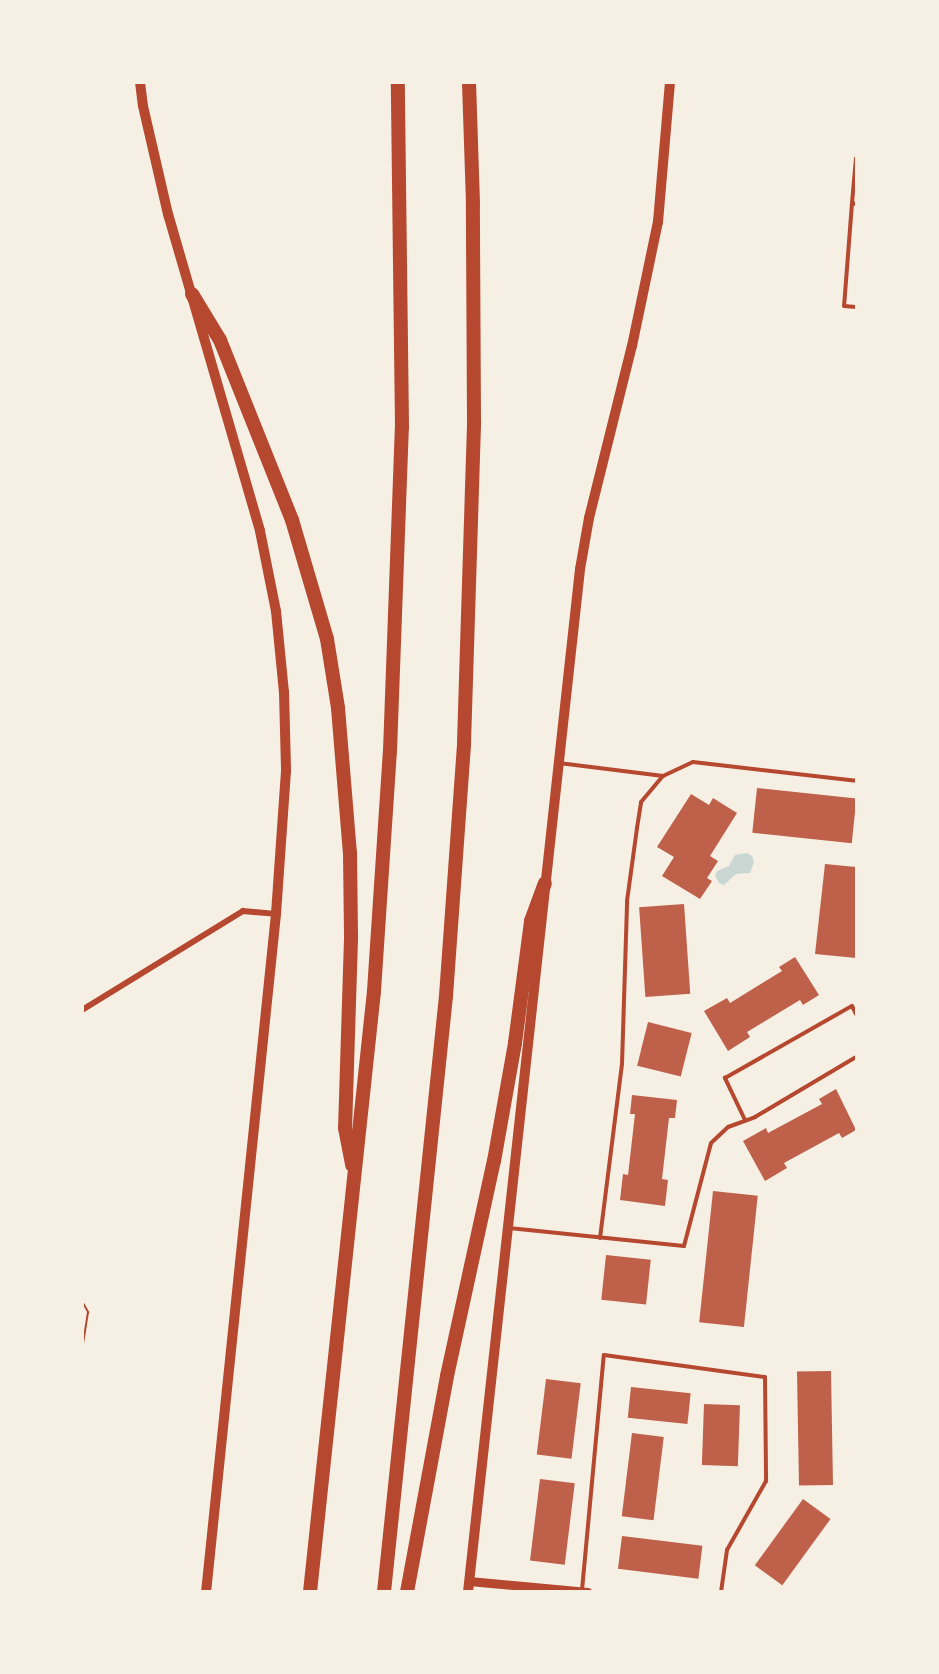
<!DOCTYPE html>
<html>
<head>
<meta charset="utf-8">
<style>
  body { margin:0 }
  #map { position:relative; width:939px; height:1674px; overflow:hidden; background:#f6efe4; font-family:Barlow,sans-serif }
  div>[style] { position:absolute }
  .water>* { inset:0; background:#c9d6d2 }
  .building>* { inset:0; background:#bf614a; transform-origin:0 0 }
  .path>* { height:2px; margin:-1px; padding:0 1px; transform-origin:1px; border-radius:1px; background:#b5482f }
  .service>* { height:4px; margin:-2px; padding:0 2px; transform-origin:2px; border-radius:2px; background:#b5482f }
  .minor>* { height:6px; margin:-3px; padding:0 3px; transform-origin:3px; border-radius:3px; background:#b5482f }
  .tertiary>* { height:9px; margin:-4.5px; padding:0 4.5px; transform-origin:4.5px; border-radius:4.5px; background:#b5482f }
  .secondary>* { height:10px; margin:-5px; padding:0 5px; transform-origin:5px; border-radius:5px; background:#b5482f }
  .motorway>* { height:14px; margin:-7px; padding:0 7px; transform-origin:7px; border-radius:7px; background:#b5482f }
  span { translate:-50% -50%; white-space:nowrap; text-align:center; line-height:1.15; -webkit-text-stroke:5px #f6efe4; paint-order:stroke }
  .frame { position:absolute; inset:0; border:84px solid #f6efe4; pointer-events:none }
</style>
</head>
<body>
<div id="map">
  <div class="water">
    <div style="clip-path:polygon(747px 853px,752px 856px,754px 862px,750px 873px,736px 874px,724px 885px,719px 883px,715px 875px,717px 871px,729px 866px,735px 855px)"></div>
  </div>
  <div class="building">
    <div style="left:757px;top:788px;width:100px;height:45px;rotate:6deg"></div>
    <div style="clip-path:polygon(691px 794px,709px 805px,713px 798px,737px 813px,710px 856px,718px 861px,707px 878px,712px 881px,700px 899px,662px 876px,674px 857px,657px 847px)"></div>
    <div style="clip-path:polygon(825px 864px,856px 867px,856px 958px,815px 954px)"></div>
    <div style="left:684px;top:904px;width:90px;height:45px;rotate:86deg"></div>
    <div style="clip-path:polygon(795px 957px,819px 995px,803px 1005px,800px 1000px,747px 1032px,750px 1037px,728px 1051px,704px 1011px,727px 998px,730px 1003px,782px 971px,779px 967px)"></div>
    <div style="left:648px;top:1022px;width:45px;height:45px;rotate:14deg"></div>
    <div style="clip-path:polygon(836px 1089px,856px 1130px,842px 1138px,839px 1133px,784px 1163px,787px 1168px,765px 1181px,743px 1141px,766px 1128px,768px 1133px,822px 1104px,819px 1099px)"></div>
    <div style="clip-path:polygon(632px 1095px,677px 1100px,675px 1118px,669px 1118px,662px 1179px,668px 1180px,665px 1206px,620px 1200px,623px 1174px,628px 1175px,635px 1114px,630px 1114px)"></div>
    <div style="left:713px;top:1191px;width:45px;height:132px;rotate:6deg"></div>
    <div style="left:606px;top:1255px;width:45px;height:45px;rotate:6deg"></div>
    <div style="left:831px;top:1371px;width:114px;height:34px;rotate:89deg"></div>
    <div style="left:546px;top:1379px;width:35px;height:76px;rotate:7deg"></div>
    <div style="left:631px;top:1387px;width:60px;height:31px;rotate:6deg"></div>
    <div style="left:704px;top:1404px;width:36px;height:61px;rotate:2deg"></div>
    <div style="left:632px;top:1433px;width:32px;height:84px;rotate:7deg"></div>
    <div style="left:540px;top:1479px;width:35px;height:82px;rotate:7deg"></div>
    <div style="left:803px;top:1499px;width:34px;height:82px;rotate:36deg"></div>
    <div style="left:622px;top:1536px;width:81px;height:33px;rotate:7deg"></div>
  </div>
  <div class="path">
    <div style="left:82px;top:1301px;width:13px;rotate:61deg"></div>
    <div style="left:88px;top:1312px;width:38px;rotate:99deg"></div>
  </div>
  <div class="service">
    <div style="left:852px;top:203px;width:45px;rotate:-84.9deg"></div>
    <div style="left:856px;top:204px;width:4px;rotate:-166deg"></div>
    <div style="left:852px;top:203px;width:103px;rotate:94.4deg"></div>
    <div style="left:844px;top:306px;width:12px;rotate:5deg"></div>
    <div style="left:559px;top:763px;width:105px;rotate:7.1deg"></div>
    <div style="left:663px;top:776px;width:33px;rotate:-25deg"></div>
    <div style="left:693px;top:762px;width:164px;rotate:6.6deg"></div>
    <div style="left:745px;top:1120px;width:47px;rotate:-115.5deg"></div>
    <div style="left:725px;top:1078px;width:146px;rotate:-29.6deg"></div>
    <div style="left:852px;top:1006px;width:9px;rotate:63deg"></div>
    <div style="left:509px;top:1228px;width:176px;rotate:5.9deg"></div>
    <div style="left:684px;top:1246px;width:106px;rotate:-75.3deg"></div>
    <div style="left:711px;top:1143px;width:23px;rotate:-43deg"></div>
    <div style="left:728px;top:1127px;width:29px;rotate:-20deg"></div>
    <div style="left:755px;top:1117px;width:117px;rotate:-30.7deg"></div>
    <div style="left:600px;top:1238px;width:175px;rotate:-82.8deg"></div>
    <div style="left:622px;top:1064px;width:163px;rotate:-88.2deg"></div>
    <div style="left:627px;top:901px;width:74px;rotate:-82.2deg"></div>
    <div style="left:637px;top:828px;width:26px;rotate:-81deg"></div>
    <div style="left:641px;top:802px;width:34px;rotate:-50deg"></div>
    <div style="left:582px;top:1590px;width:236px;rotate:-84.7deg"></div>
    <div style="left:604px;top:1355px;width:162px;rotate:7.8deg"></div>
    <div style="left:765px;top:1377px;width:104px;rotate:89.4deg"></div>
    <div style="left:766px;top:1481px;width:79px;rotate:119.5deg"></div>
    <div style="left:727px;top:1550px;width:42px;rotate:98.1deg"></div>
  </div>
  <div class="minor">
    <div style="left:82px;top:1010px;width:189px;rotate:-31.6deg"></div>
    <div style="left:243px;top:911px;width:33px;rotate:5deg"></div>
  </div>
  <div class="tertiary">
    <div style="left:469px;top:1581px;width:119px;rotate:5.3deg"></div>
  </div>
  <div class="secondary">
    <div style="left:140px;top:82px;width:24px;rotate:83deg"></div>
    <div style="left:143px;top:106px;width:111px;rotate:77deg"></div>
    <div style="left:168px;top:214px;width:330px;rotate:73.8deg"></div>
    <div style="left:260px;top:531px;width:82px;rotate:78.7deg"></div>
    <div style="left:276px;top:611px;width:81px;rotate:84.4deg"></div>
    <div style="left:284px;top:692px;width:79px;rotate:88.5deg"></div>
    <div style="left:286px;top:771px;width:143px;rotate:94deg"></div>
    <div style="left:276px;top:914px;width:682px;rotate:95.89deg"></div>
    <div style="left:468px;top:1592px;width:1029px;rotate:-83.75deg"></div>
    <div style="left:580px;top:569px;width:52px;rotate:-80deg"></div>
    <div style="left:589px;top:518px;width:177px;rotate:-76deg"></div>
    <div style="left:632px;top:346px;width:127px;rotate:-78.2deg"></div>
    <div style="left:658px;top:222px;width:141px;rotate:-85.1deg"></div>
  </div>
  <div class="motorway">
    <div style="left:192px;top:294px;width:54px;rotate:58.7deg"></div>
    <div style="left:220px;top:340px;width:194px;rotate:68.2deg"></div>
    <div style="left:292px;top:520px;width:124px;rotate:73.6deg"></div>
    <div style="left:327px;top:639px;width:70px;rotate:80.9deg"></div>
    <div style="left:338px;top:708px;width:145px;rotate:85.3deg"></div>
    <div style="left:350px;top:853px;width:86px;rotate:89.3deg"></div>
    <div style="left:351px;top:939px;width:189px;rotate:91.8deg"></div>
    <div style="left:345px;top:1128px;width:38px;rotate:79deg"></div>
    <div style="left:310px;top:1592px;width:604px;rotate:-83.92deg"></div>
    <div style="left:374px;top:991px;width:241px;rotate:-86.2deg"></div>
    <div style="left:390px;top:751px;width:324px;rotate:-87.9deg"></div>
    <div style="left:402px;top:427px;width:345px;rotate:-90.7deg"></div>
    <div style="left:384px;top:1592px;width:599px;rotate:-84.06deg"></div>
    <div style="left:446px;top:996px;width:254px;rotate:-85.9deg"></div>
    <div style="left:464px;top:743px;width:322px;rotate:-88.2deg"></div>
    <div style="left:474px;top:421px;width:218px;rotate:-90.3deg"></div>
    <div style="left:473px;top:203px;width:121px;rotate:-91.9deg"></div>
    <div style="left:407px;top:1592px;width:220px;rotate:-79.5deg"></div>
    <div style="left:447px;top:1376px;width:220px;rotate:-77.7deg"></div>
    <div style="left:494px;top:1161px;width:120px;rotate:-79.9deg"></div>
    <div style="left:515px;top:1043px;width:123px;rotate:-82.5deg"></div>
    <div style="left:531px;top:921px;width:40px;rotate:-69.8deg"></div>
  </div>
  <div class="frame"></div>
</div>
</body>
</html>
